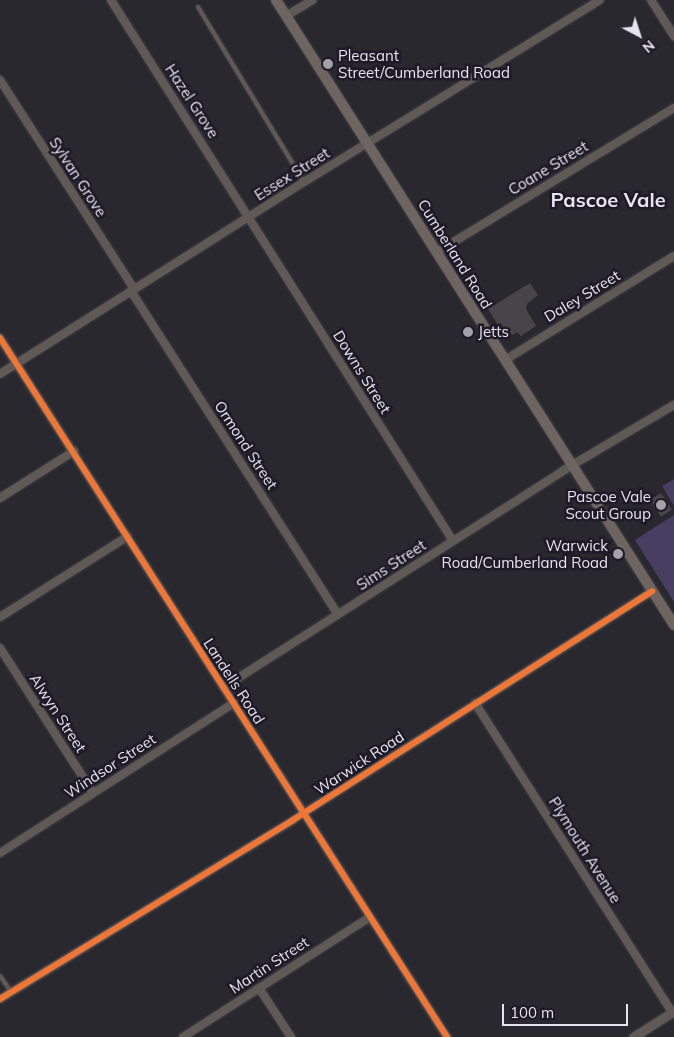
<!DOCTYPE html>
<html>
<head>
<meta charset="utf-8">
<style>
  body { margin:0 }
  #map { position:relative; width:674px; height:1037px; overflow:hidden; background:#29282e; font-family:Mulish,sans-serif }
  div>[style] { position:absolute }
  .green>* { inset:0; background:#483e62 }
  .building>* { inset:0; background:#47454a; transform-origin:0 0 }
  .roads { filter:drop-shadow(0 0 1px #444348) drop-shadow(0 0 1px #444348) }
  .service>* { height:4px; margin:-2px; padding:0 2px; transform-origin:2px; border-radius:2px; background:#615955 }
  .minor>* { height:8px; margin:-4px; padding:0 4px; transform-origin:4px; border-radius:4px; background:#615955 }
  .tertiary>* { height:9px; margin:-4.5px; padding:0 4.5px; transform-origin:4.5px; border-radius:4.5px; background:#615955 }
  .secondary>* { height:10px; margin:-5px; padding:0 5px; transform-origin:5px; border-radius:5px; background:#6e6460 }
  .cycleway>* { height:6px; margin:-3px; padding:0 3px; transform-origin:3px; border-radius:3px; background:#f07635 }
  .dots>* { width:14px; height:14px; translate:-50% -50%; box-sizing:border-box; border:2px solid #1e1a28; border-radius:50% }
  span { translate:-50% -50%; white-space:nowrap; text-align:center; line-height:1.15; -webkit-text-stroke:5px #1e1a28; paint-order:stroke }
  .poi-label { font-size:15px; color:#e5e3ed }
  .left { translate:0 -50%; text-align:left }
  .right { translate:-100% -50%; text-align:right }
  .street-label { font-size:15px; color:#e5e3ed }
  .district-label { font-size:20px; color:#e5e3ed; font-weight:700 }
  .north { position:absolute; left:614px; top:10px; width:50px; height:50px; -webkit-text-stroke:4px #1e1a28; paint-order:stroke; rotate:140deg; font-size:14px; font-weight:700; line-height:20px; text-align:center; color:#e5e3ed }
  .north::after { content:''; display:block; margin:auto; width:18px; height:22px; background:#e5e3ed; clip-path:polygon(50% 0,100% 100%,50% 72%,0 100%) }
  .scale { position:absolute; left:502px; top:1004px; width:126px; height:22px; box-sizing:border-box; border:2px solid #e5e3ed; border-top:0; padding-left:6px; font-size:15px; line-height:18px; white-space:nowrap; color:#e5e3ed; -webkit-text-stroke:4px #1e1a28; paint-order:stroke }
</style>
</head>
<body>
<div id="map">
  <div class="green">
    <div style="clip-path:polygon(674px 479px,674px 506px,662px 486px)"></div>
    <div style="clip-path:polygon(674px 515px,674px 602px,635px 540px)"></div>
  </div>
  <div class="building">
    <div style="clip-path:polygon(530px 283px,538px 295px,527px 304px,526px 309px,536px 326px,521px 336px,517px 332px,512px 335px,508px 329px,503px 333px,488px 309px)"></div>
    <div style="left:661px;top:493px;width:20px;height:13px;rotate:57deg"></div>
  </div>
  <div class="roads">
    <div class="service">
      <div style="left:198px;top:7px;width:205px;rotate:58.8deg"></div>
      <div style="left:0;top:976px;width:19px;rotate:55deg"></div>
    </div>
    <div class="minor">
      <div style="left:111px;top:0;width:640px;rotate:57.7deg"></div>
      <div style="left:651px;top:0;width:43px;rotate:57.4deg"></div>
      <div style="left:286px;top:16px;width:31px;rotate:-31deg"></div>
      <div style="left:0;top:80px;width:248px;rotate:57.3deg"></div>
      <div style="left:437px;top:252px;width:277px;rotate:-31.3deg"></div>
      <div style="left:131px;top:291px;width:384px;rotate:57.4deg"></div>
      <div style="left:0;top:338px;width:830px;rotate:57.4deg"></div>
      <div style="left:505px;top:360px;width:198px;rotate:-31.6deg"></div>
      <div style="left:0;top:374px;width:360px;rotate:-32.3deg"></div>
      <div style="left:304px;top:182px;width:347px;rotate:-31.6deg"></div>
      <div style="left:0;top:498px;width:88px;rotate:-32.4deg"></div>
      <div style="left:0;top:617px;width:151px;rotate:-32.3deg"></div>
      <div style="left:0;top:648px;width:172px;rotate:57.3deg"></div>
      <div style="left:224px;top:687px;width:403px;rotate:-32.5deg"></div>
      <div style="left:564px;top:470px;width:128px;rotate:-30.6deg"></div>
      <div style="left:475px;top:703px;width:366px;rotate:57.5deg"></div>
      <div style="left:0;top:853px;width:278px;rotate:-32.7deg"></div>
      <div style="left:259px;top:988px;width:59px;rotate:56.9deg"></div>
      <div style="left:0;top:999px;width:343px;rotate:-31.4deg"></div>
      <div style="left:293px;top:820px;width:426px;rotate:-32.5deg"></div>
      <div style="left:183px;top:1037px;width:222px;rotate:-32.7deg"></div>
    </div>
    <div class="tertiary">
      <div style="left:633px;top:1037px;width:49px;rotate:-32.4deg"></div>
    </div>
    <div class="secondary">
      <div style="left:276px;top:0;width:741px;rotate:57.51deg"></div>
    </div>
  </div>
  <div class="cycleway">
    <div style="left:0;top:338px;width:830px;rotate:57.4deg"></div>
    <div style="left:0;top:999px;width:343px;rotate:-31.4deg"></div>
    <div style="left:293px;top:820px;width:426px;rotate:-32.5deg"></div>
  </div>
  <div class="dots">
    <div style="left:328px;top:64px;background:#a3a2aa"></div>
    <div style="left:468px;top:332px;background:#a3a2aa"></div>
    <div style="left:661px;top:505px;background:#a3a2aa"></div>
    <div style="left:618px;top:554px;background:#a3a2aa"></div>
  </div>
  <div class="poi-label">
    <span class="left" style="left:338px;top:64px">Pleasant<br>Street/Cumberland Road</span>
    <span class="left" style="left:478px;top:332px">Jetts</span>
    <span class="right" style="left:651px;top:505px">Pascoe Vale<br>Scout Group</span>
    <span class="right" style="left:608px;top:554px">Warwick<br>Road/Cumberland Road</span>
  </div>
  <div class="street-label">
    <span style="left:192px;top:101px;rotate:57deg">Hazel Grove</span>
    <span style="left:548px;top:168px;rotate:-31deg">Coane Street</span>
    <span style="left:292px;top:174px;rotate:-32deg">Essex Street</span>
    <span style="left:78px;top:177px;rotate:57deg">Sylvan Grove</span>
    <span style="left:455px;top:254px;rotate:58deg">Cumberland Road</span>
    <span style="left:582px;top:296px;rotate:-31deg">Daley Street</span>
    <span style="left:362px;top:372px;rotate:58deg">Downs Street</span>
    <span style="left:246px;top:445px;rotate:57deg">Ormond Street</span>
    <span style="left:391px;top:565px;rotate:-33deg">Sims Street</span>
    <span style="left:234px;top:681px;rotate:57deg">Landells Road</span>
    <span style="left:58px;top:713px;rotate:57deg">Alwyn Street</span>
    <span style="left:359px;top:763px;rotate:-33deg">Warwick Road</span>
    <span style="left:110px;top:766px;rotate:-33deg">Windsor Street</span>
    <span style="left:585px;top:850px;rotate:58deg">Plymouth Avenue</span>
    <span style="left:269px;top:965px;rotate:-33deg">Martin Street</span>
  </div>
  <div class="district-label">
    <span style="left:608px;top:199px">Pascoe Vale</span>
  </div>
  <div class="north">N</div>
  <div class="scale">100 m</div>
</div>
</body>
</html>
